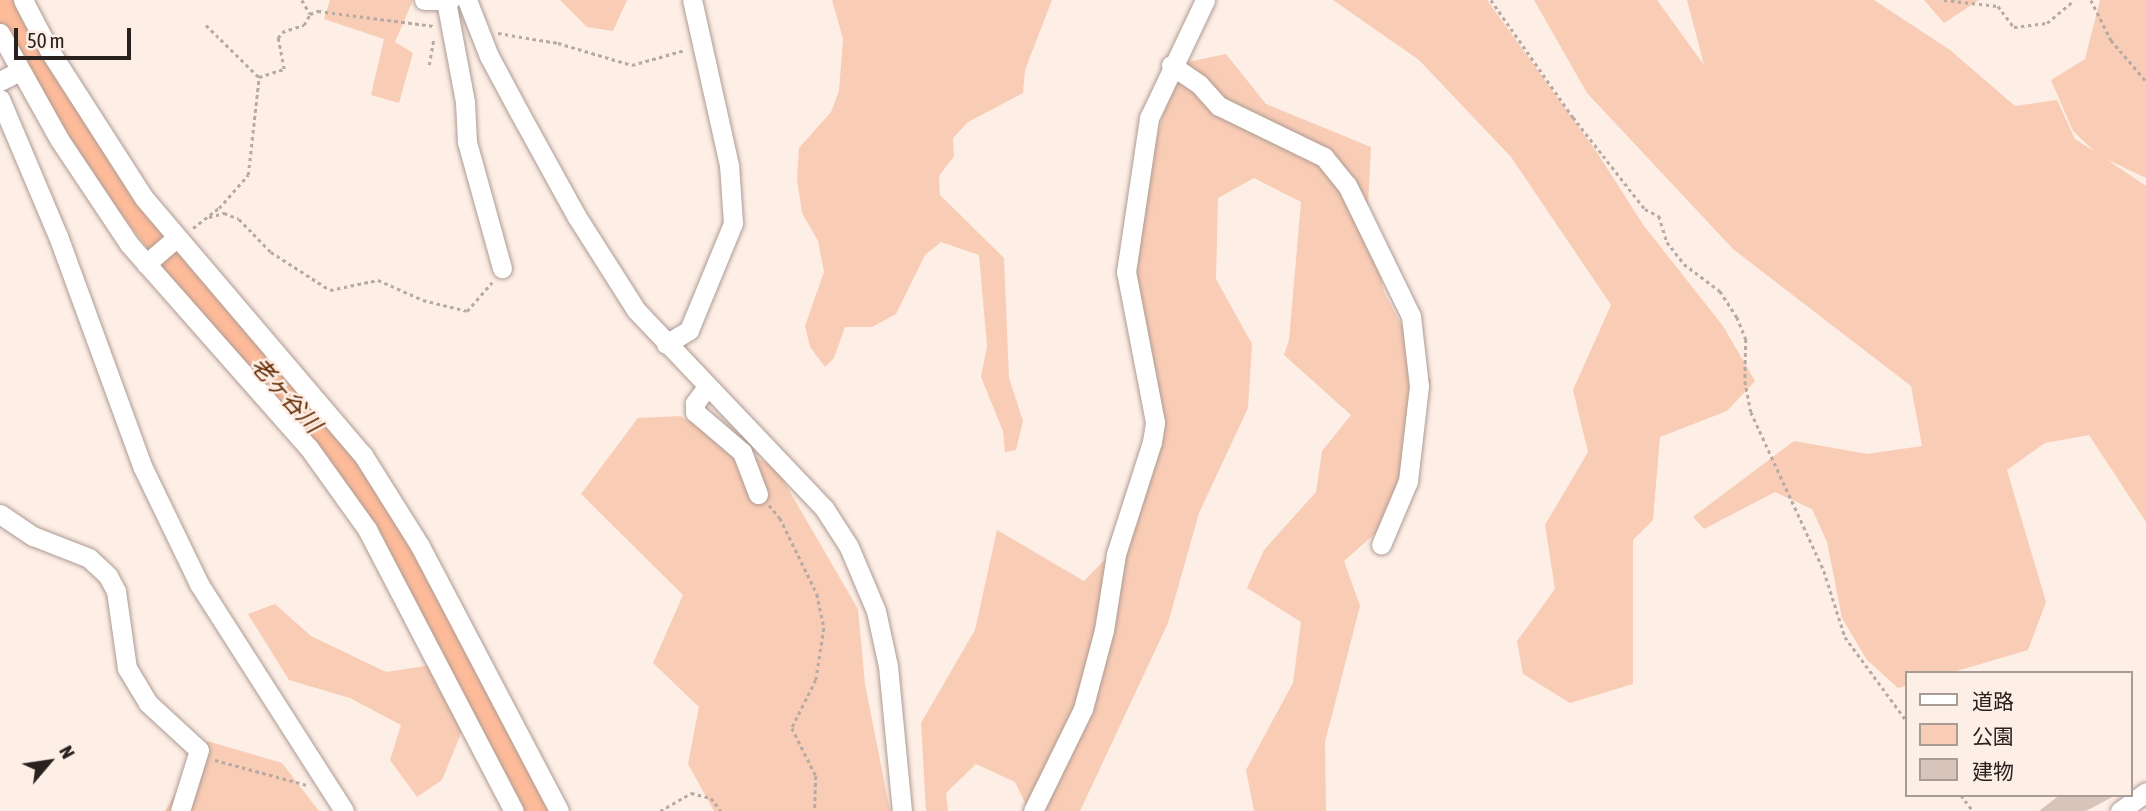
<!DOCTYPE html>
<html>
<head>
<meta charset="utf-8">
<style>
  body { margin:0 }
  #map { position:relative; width:2146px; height:811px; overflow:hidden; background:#fdeee6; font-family:"Asap Condensed","Noto Sans JP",sans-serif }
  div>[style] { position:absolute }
  .green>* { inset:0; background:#f9ccb5 }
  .river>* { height:28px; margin:-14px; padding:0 14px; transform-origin:14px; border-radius:14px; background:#fdbb9a }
  .building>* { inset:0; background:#d7c4bb }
  .path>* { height:2.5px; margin-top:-1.25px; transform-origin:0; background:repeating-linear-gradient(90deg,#b6aaa3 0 3.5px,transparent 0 7px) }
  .roads { filter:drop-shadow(0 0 2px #ad9b92) drop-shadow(0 0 2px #ad9b92) }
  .minor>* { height:19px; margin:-9.5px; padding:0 9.5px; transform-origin:9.5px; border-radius:9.5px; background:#fff }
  span { translate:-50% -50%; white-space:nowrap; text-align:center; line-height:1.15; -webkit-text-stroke:5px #fdeee6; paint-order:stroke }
  .water-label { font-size:23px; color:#622901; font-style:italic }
  .legend { position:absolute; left:1905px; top:671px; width:228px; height:126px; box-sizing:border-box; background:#fdeee6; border:2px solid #a89c96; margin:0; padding:9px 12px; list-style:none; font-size:21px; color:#28211e }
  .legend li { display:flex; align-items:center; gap:14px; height:35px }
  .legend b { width:35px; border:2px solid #a89c96 }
  .north { position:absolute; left:14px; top:727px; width:70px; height:70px; -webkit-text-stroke:5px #fdeee6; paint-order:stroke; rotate:61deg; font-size:19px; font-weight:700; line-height:28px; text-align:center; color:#28211e }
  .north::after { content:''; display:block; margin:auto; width:24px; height:32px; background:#28211e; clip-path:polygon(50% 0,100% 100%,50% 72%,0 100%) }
  .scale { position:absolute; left:14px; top:28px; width:117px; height:32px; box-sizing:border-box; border:4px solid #28211e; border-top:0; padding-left:9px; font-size:21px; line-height:24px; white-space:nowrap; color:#28211e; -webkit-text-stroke:5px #fdeee6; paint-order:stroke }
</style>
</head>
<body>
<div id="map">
  <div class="green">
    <div style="clip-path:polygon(330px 0,413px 0,395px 42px,413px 53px,399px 103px,371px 95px,384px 39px,324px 19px)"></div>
    <div style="clip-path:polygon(560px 0,627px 0,613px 31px,587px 27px)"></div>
    <div style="clip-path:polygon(832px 0,1052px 0,1025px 70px,1023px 93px,968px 122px,953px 138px,954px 156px,939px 176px,940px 195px,1004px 258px,1009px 378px,1023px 421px,1016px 450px,1005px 452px,1003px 431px,981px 377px,987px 346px,979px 255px,941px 242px,925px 255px,896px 314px,872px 327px,845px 327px,834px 358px,825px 367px,810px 347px,805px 326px,824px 272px,818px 241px,802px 213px,797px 179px,799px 148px,831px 112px,839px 91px,843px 39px)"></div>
    <div style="clip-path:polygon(1333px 0,1487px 0,1596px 151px,1644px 226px,1723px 326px,1755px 381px,1727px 411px,1660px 437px,1653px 520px,1633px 540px,1633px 684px,1570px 703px,1523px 674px,1517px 641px,1555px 589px,1545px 525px,1588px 452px,1573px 390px,1611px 305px,1511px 157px,1419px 60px)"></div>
    <div style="clip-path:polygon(1534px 0,1657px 0,1704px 65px,1687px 0,1874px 0,1950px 50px,2015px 106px,2057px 100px,2075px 139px,2094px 151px,2073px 131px,2051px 80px,2085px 59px,2100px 0,2146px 0,2146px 178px,2106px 159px,2146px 186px,2146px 522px,2089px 435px,2045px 443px,2007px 470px,2046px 602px,2028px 650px,1950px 673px,1906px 673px,1906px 686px,1898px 688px,1867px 660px,1842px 618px,1827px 542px,1812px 509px,1775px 492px,1704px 529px,1693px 517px,1794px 441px,1867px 454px,1922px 446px,1911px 386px,1733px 249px,1587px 93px)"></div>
    <div style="clip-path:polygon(1924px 0,1979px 0,1944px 23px)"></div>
    <div style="clip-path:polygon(1226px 54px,1266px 104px,1371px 147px,1367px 225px,1384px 292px,1431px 381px,1387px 523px,1344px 561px,1360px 606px,1325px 742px,1326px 811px,1254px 811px,1246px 770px,1293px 683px,1301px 622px,1247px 588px,1264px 550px,1316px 492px,1322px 451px,1351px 415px,1284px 355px,1289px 340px,1301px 202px,1254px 178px,1218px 198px,1216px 279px,1252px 344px,1248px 408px,1199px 513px,1168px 623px,1080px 811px,1029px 811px,1015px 782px,976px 764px,946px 793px,948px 811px,926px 811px,921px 723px,975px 630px,997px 530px,1084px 581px,1116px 548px,1161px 426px,1130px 273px,1151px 157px,1178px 64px)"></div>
    <div style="clip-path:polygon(680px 416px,776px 468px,858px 609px,865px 684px,890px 811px,714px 811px,688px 764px,699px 707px,653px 663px,683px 595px,581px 494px,638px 418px)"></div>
    <div style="clip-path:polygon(275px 604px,311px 636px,386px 672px,432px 665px,464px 726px,442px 780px,417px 797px,390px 760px,401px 725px,350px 698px,289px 680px,248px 614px)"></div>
    <div style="clip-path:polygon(207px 741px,282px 763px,319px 811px,165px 811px)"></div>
  </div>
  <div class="river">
    <div style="left:0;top:1px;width:208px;rotate:58deg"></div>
    <div style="left:110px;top:177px;width:180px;rotate:52.4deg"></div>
    <div style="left:220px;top:320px;width:180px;rotate:48.6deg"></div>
    <div style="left:339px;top:455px;width:115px;rotate:55.6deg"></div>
    <div style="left:404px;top:550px;width:294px;rotate:62.7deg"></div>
  </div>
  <div class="building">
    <div style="clip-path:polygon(2060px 795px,2116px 795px,2086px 811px,2039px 811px)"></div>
  </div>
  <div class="path">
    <div style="left:302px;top:0;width:16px;rotate:60deg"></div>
    <div style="left:1491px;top:0;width:143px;rotate:55deg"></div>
    <div style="left:1573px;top:117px;width:117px;rotate:52deg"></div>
    <div style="left:1645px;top:209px;width:16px;rotate:27deg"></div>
    <div style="left:1659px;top:216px;width:27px;rotate:73deg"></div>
    <div style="left:1667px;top:242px;width:28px;rotate:52deg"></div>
    <div style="left:1684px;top:264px;width:45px;rotate:36.9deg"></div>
    <div style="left:1720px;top:291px;width:31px;rotate:57deg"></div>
    <div style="left:1737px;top:317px;width:24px;rotate:68deg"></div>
    <div style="left:1746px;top:339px;width:42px;rotate:91.4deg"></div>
    <div style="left:1745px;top:381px;width:32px;rotate:79deg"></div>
    <div style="left:1751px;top:412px;width:175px;rotate:65.3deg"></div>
    <div style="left:1824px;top:571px;width:69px;rotate:72.3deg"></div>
    <div style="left:1845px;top:637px;width:103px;rotate:53.7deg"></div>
    <div style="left:1944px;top:0;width:54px;rotate:6.3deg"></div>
    <div style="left:1998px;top:6px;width:26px;rotate:53deg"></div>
    <div style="left:2014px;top:27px;width:33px;rotate:-7deg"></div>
    <div style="left:2047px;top:23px;width:35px;rotate:-40deg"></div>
    <div style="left:2091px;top:0;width:45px;rotate:63.4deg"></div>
    <div style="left:2111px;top:40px;width:54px;rotate:49.5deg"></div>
    <div style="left:206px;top:25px;width:74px;rotate:44.5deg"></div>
    <div style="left:498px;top:33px;width:61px;rotate:9.5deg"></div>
    <div style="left:558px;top:43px;width:77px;rotate:16.6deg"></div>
    <div style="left:632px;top:65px;width:55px;rotate:-15.8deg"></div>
    <div style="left:429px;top:65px;width:27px;rotate:-80deg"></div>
    <div style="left:209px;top:217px;width:16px;rotate:-15deg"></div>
    <div style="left:224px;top:213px;width:16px;rotate:22deg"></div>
    <div style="left:239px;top:219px;width:46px;rotate:45.9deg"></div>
    <div style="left:271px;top:252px;width:70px;rotate:32.8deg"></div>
    <div style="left:330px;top:290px;width:49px;rotate:-11.8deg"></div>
    <div style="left:378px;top:280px;width:49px;rotate:24deg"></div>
    <div style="left:423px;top:300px;width:45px;rotate:14deg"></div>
    <div style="left:467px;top:311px;width:38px;rotate:-49deg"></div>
    <div style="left:193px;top:228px;width:33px;rotate:-38deg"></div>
    <div style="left:219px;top:208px;width:44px;rotate:-48.7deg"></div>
    <div style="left:248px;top:175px;width:99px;rotate:-83.6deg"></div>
    <div style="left:259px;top:77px;width:26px;rotate:-18deg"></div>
    <div style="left:284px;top:69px;width:32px;rotate:-101deg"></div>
    <div style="left:278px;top:38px;width:7px;rotate:-56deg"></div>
    <div style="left:282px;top:32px;width:23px;rotate:-18deg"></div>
    <div style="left:304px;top:25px;width:13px;rotate:-61deg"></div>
    <div style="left:310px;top:14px;width:9px;rotate:-21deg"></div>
    <div style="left:318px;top:11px;width:117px;rotate:7.4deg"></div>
    <div style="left:769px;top:505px;width:17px;rotate:50deg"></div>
    <div style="left:780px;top:518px;width:85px;rotate:64deg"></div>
    <div style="left:817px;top:594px;width:35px;rotate:78deg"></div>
    <div style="left:824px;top:628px;width:53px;rotate:98.7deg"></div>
    <div style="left:816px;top:680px;width:54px;rotate:116.6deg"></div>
    <div style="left:792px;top:728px;width:54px;rotate:63.4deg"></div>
    <div style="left:816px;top:776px;width:35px;rotate:92deg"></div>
    <div style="left:215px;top:760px;width:95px;rotate:15.2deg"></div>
    <div style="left:1961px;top:795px;width:20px;rotate:53deg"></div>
    <div style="left:660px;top:811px;width:36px;rotate:-30deg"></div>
    <div style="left:691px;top:793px;width:21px;rotate:14deg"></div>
    <div style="left:711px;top:798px;width:16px;rotate:52deg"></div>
  </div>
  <div class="roads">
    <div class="minor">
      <div style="left:23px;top:0;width:56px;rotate:62.5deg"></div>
      <div style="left:49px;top:50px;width:176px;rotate:57.3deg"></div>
      <div style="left:144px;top:198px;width:338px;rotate:49.6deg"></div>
      <div style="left:363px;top:455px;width:107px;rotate:57.9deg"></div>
      <div style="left:420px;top:546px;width:299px;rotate:62.3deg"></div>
      <div style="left:424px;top:0;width:26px"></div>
      <div style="left:467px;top:0;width:60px;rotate:68.6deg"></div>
      <div style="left:489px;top:56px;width:64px;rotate:61.8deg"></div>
      <div style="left:519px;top:112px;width:120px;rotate:61.1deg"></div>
      <div style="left:577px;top:217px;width:110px;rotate:57.6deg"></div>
      <div style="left:636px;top:310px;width:273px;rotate:46.5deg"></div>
      <div style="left:824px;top:508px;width:46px;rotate:57.3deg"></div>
      <div style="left:849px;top:547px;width:69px;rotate:67.1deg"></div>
      <div style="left:876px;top:611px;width:56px;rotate:77.7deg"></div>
      <div style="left:888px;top:666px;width:146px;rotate:84.5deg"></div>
      <div style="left:446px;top:1px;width:103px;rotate:79.3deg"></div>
      <div style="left:465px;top:102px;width:40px;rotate:87.1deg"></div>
      <div style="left:467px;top:142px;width:131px;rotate:74.5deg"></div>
      <div style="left:0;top:33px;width:121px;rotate:60.9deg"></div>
      <div style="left:59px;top:139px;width:126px;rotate:56.3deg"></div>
      <div style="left:129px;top:244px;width:272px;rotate:48.6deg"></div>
      <div style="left:309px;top:448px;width:100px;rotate:54.4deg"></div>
      <div style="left:367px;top:529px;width:318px;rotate:62.5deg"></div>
      <div style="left:1171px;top:65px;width:34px;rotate:34deg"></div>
      <div style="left:1199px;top:84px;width:30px;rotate:48deg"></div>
      <div style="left:1219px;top:106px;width:117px;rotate:25.9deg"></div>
      <div style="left:1324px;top:157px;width:36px;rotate:51deg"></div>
      <div style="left:1347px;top:185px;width:146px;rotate:64deg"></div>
      <div style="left:1411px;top:316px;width:70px;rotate:83.5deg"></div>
      <div style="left:1419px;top:386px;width:96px;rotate:96.6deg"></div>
      <div style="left:1408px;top:481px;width:69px;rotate:112.9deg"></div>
      <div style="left:0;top:81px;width:22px;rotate:-27deg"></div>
      <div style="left:0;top:99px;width:149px;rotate:67.1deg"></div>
      <div style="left:58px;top:236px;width:247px;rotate:69.9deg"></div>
      <div style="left:143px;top:468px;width:129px;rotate:64.2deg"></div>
      <div style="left:199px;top:584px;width:269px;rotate:57.4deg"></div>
      <div style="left:146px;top:264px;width:38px;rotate:-41deg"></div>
      <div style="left:666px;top:344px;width:27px;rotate:-31deg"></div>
      <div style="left:689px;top:330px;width:116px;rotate:-67.6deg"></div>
      <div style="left:733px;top:223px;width:58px;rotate:-93.9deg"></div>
      <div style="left:729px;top:165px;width:169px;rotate:-102.6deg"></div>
      <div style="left:706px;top:388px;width:19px;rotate:126deg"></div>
      <div style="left:695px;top:403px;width:9px;rotate:90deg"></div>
      <div style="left:695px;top:412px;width:62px;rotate:40.4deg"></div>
      <div style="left:742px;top:452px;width:45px;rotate:69.1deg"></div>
      <div style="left:0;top:514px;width:40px;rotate:34deg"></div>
      <div style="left:33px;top:536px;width:60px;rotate:21.4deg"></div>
      <div style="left:89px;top:558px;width:26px;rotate:43deg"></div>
      <div style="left:108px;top:576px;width:17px;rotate:62deg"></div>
      <div style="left:116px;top:591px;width:78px;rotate:81.9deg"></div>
      <div style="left:127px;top:668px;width:41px;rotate:59deg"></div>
      <div style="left:148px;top:703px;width:69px;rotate:42.7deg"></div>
      <div style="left:199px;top:750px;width:64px;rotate:107.3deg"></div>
      <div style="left:1033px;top:811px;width:114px;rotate:-63.9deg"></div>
      <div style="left:1083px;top:709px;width:82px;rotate:-75.1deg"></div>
      <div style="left:1104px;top:630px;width:77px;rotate:-81deg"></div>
      <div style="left:1116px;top:554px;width:118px;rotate:-72.2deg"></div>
      <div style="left:1152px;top:442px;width:20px;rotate:-81deg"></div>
      <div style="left:1155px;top:422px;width:153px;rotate:-100.9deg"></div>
      <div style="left:1126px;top:272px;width:156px;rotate:-81.5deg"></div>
      <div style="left:1149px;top:118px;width:131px;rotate:-64.6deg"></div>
      <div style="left:2120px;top:811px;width:32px;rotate:-36deg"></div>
    </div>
  </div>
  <div class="water-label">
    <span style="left:286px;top:395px;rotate:48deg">老ヶ谷川</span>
  </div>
  <ul class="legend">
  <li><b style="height:9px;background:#fff"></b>道路</li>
  <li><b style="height:19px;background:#f9ccb5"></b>公園</li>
  <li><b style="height:19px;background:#d7c4bb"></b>建物</li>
  </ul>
  <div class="north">N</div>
  <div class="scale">50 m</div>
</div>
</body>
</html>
